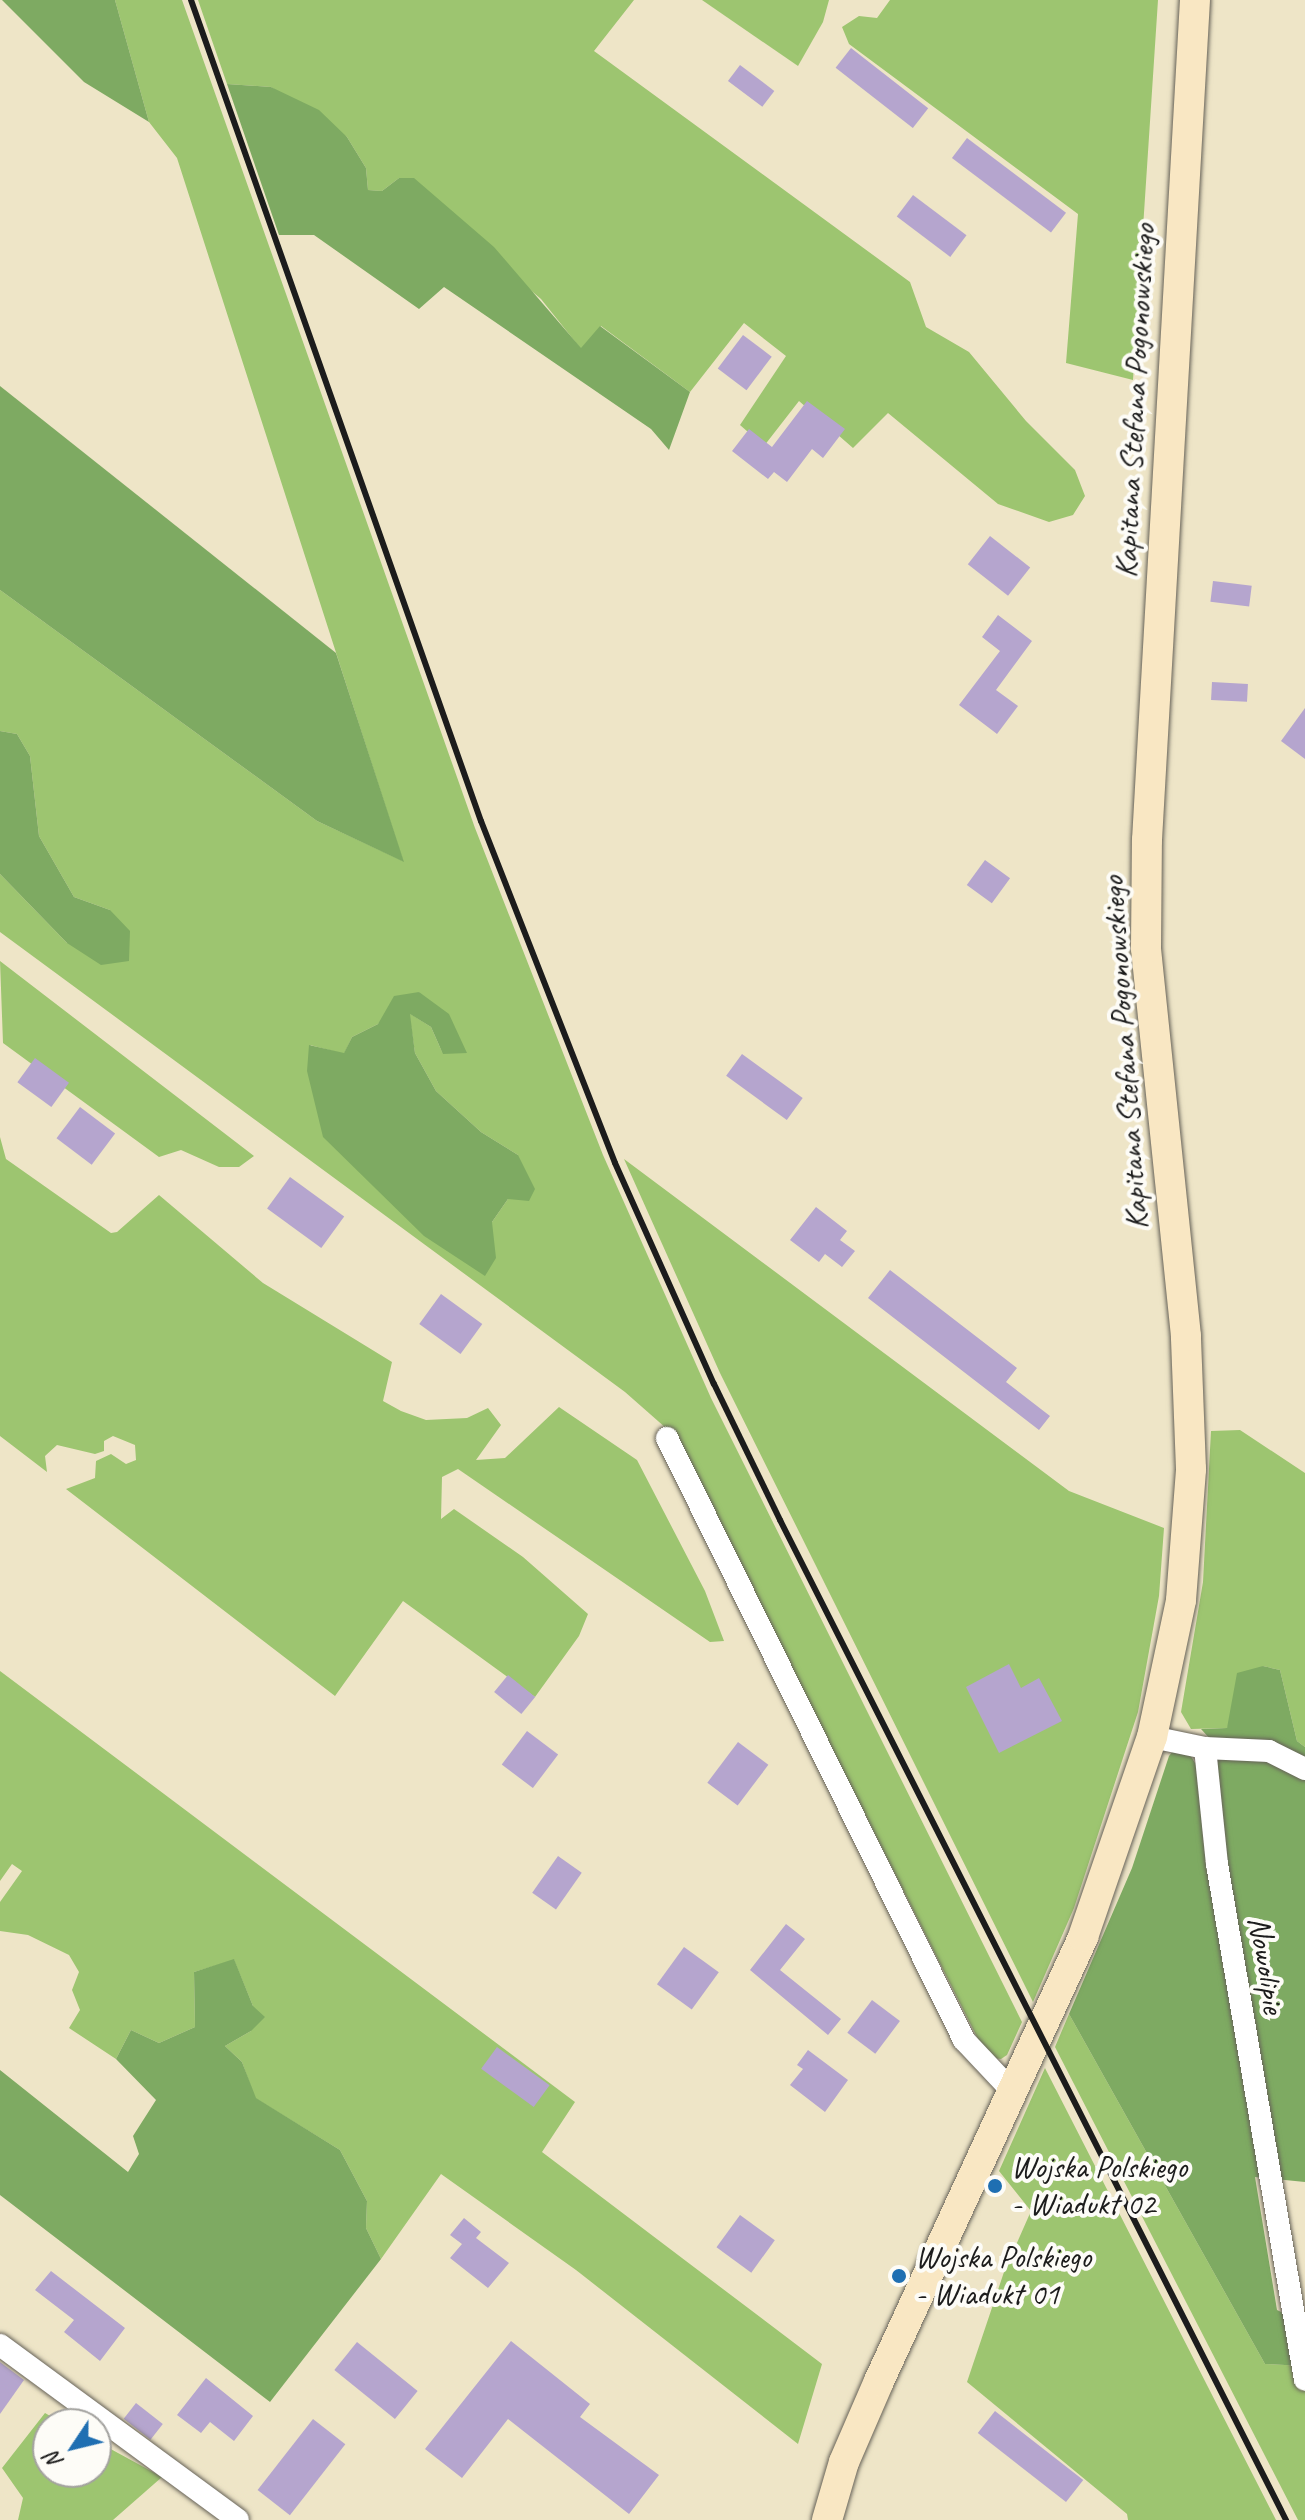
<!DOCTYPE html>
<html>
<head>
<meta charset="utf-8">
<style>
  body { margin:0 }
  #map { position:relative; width:1305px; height:2520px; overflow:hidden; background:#eee5c7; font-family:Caveat,sans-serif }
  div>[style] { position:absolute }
  .green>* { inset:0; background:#9dc570 }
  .forest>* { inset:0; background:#7eaa62 }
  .building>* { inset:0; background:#b5a5ce; transform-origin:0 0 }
  .roads { filter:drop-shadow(0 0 2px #666258) drop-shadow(0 0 2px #666258) }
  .street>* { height:22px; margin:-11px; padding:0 11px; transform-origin:11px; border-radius:11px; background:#fff }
  .secondary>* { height:30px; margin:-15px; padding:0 15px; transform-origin:15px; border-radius:15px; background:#f9e7c3 }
  .rail>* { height:6px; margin:-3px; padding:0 3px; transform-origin:3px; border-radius:3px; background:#1c1c1c }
  .dots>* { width:22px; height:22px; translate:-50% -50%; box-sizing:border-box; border:4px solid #fdfcf7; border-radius:50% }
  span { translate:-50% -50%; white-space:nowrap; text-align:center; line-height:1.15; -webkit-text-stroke:8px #fdfcf7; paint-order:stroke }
  .street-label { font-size:32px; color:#1c1c1c }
  .poi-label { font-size:32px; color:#1c1c1c }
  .left { translate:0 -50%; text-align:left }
  .north { position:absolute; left:32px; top:2408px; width:80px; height:80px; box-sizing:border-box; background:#fdfcf7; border:2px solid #a3a29f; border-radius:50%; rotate:235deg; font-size:22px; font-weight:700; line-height:32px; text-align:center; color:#1c1c1c }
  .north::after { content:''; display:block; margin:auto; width:28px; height:36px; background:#1f6fb2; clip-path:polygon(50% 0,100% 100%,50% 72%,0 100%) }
</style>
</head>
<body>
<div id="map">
  <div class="green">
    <div style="clip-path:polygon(evenodd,115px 0,182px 0,475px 828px,603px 1155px,711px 1398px,1022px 2022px,1007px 2055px,1001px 2059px,993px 2058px,983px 2049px,675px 1436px,625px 1392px,0 932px,0 874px,67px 943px,110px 910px,74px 897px,39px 836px,30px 756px,17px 734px,0 731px,0 590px,317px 821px,403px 861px,177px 158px,149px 122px,115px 0,419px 992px,443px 1054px,431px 1027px,409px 1013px,415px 1053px,436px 1091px,481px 1132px,518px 1155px,508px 1199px,492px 1222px,310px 1045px,344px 1054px,352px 1037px,378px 1024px,419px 992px)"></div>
    <div style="clip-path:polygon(198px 0,634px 0,594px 51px,910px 282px,926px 327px,969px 352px,1026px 421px,1075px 470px,1085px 496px,1073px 515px,1049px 522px,998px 504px,888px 413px,853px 448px,799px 401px,764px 446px,740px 425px,786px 356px,744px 323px,690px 392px,601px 326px,581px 349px,541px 299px,399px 178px,382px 191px,368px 190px,366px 168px,347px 137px,271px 87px,227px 84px)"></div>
    <div style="clip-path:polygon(702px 0,829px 0,823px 22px,798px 66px)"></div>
    <div style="clip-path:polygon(890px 0,1158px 0,1133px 380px,1066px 363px,1078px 214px,849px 44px,842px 27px,859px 16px,877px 18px)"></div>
    <div style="clip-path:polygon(0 961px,254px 1156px,239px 1167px,219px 1167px,181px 1150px,159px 1157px,3px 1043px)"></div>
    <div style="clip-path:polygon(0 1137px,6px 1159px,111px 1233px,117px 1232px,159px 1195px,263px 1283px,392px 1362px,383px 1401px,401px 1411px,426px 1420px,467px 1418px,488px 1408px,501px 1425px,476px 1460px,505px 1458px,559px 1407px,637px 1460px,705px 1591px,724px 1641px,710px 1642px,458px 1469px,442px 1477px,441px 1519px,454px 1509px,523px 1557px,588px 1614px,579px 1636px,535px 1697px,403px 1601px,335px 1696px,66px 1489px,95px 1478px,96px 1461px,111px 1454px,126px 1464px,136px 1460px,135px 1445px,113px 1436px,104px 1441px,104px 1451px,95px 1454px,57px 1445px,45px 1456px,47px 1472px,0 1436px)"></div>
    <div style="clip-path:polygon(624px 1159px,1069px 1491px,1164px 1528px,1159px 1596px,1138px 1712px,1074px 1908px,1033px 2002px,720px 1373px)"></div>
    <div style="clip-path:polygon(1240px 1430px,1305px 1473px,1305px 1747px,1297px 1741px,1280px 1670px,1263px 1666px,1227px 1728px,1191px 1729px,1181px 1712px,1203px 1582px,1211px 1431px)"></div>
    <div style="clip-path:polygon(0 1671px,575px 2102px,542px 2152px,822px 2364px,798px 2444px,576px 2270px,441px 2174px,381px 2259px,366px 2228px,367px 2201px,340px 2150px,255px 2098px,242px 2062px,225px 2046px,251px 2031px,253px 2006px,234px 1960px,194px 1972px,195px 2027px,159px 2043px,131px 2030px,116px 2059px,69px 2028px,80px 2010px,72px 1990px,79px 1972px,69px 1955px,28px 1935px,0 1931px,0 1902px,22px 1871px,12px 1864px,0 1881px)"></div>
    <div style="clip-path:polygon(1069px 2014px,1265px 2364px,1305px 2366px,1305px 2520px,1298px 2520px,1055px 2047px)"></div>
    <div style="clip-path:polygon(1045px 2068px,1047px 2072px,1276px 2520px,1128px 2520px,1127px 2514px,967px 2382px,1004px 2272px,1031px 2211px,999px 2171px)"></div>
    <div style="clip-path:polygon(45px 2413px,64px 2424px,48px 2424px,48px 2472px,96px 2472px,96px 2441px,162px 2477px,113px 2520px,18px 2520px,23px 2498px,2px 2468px)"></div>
  </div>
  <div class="forest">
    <div style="clip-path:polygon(2px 0,115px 0,149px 122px,84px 82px)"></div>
    <div style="clip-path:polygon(227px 84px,271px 87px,319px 110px,347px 137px,366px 168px,368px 190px,382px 191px,399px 178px,414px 178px,494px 247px,581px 348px,600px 326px,690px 392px,669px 450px,651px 429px,444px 287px,419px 309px,314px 235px,279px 235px)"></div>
    <div style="clip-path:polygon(0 386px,336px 653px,404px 862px,317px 821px,0 590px)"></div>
    <div style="clip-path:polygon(0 731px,17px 734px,30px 756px,39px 836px,74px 897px,110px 910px,130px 931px,129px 961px,101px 965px,67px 943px,0 874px)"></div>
    <div style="clip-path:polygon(419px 992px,449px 1014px,467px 1053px,443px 1054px,431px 1027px,410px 1014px,415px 1053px,436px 1091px,481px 1132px,518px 1155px,535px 1189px,529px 1201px,508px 1199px,492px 1222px,496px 1258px,485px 1276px,424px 1236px,323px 1137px,307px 1071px,309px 1045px,344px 1053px,352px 1037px,378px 1024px,394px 996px)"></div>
    <div style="clip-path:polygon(1263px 1666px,1280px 1670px,1297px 1741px,1305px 1747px,1305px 2182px,1255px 2177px,1277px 2310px,1300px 2321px,1305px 2366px,1265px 2364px,1069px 2014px,1132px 1868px,1169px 1756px,1173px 1751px,1188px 1751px,1195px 1763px,1216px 1766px,1211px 1740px,1201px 1729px,1227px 1728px,1237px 1673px)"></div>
    <div style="clip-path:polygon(234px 1959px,253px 2006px,265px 2017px,251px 2031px,225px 2046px,242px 2062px,256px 2098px,340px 2150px,367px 2201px,366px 2228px,381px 2259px,270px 2402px,0 2195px,0 2070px,128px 2172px,139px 2154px,133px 2136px,156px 2100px,116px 2059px,131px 2030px,159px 2043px,195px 2027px,194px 1972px)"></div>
  </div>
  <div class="building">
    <div style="left:851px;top:48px;width:98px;height:25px;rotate:38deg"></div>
    <div style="left:740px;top:65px;width:43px;height:20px;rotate:37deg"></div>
    <div style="left:967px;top:138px;width:124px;height:25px;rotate:37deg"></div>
    <div style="left:913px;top:195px;width:67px;height:27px;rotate:37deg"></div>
    <div style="left:743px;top:335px;width:36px;height:42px;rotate:37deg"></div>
    <div style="clip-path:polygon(807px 401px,845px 429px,823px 458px,812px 449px,787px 482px,774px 472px,768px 479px,732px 451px,749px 429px,772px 447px)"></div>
    <div style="left:990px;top:536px;width:51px;height:36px;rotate:38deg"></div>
    <div style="left:1213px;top:581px;width:39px;height:21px;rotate:7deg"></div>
    <div style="clip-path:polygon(998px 615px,1032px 641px,996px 690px,1018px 706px,997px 734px,959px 705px,1000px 651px,982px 637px)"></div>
    <div style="left:1212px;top:682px;width:36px;height:18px;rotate:3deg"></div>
    <div style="clip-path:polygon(1305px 708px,1305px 759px,1281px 741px)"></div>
    <div style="left:985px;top:860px;width:31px;height:31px;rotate:36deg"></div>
    <div style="left:742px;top:1054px;width:75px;height:27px;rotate:36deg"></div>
    <div style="left:35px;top:1058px;width:42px;height:30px;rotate:36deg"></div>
    <div style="left:80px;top:1107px;width:44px;height:39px;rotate:37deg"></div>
    <div style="left:290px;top:1177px;width:67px;height:39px;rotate:36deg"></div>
    <div style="clip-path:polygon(816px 1207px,847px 1231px,840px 1240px,855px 1251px,842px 1267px,825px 1254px,819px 1262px,790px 1240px)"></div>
    <div style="clip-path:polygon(890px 1270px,1017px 1368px,1006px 1382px,1050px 1416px,1039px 1430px,868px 1298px)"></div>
    <div style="left:441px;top:1294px;width:51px;height:37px;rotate:36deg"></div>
    <div style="clip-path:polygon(1009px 1664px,1021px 1688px,1039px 1678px,1062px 1721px,999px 1753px,966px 1687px)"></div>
    <div style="left:508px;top:1675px;width:35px;height:22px;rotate:39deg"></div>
    <div style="left:527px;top:1731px;width:39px;height:42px;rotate:37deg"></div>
    <div style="left:738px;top:1742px;width:38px;height:51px;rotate:37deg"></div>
    <div style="left:558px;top:1856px;width:29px;height:45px;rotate:35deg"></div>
    <div style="clip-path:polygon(786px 1924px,805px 1939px,780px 1970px,841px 2019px,828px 2035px,750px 1970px)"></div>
    <div style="left:684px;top:1947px;width:43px;height:46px;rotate:36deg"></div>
    <div style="left:872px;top:2000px;width:35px;height:41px;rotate:37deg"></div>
    <div style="left:497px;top:2047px;width:65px;height:27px;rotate:36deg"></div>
    <div style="clip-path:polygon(808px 2050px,848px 2080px,825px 2112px,790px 2085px,803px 2069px,797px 2065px)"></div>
    <div style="left:740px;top:2215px;width:43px;height:40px;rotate:36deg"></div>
    <div style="clip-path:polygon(464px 2218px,481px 2232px,476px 2238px,509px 2263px,488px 2288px,450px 2258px,462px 2244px,450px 2235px)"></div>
    <div style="clip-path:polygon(51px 2271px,125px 2328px,100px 2361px,64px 2332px,74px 2320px,35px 2290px)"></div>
    <div style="clip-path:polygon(511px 2341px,590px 2404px,580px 2417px,659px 2475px,629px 2514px,508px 2419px,462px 2478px,425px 2449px)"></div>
    <div style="left:357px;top:2342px;width:78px;height:36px;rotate:39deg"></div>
    <div style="clip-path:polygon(0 2362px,24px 2380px,0 2414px)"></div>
    <div style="clip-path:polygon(206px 2378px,253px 2416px,234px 2441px,210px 2422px,201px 2433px,177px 2415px)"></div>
    <div style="left:136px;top:2403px;width:34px;height:20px;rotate:38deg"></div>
    <div style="left:995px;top:2411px;width:112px;height:28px;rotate:38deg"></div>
    <div style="left:313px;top:2419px;width:41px;height:90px;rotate:38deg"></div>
  </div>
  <div class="roads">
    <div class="street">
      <div style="left:667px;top:1438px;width:671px;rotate:63.74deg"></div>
      <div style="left:964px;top:2040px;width:71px;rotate:46.7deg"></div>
      <div style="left:1152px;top:1737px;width:54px;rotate:11.7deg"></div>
      <div style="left:1205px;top:1748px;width:64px;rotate:2.7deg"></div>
      <div style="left:1269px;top:1751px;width:40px;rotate:26.6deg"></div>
      <div style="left:1205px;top:1748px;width:117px;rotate:84.1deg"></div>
      <div style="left:1217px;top:1864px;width:523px;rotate:80.32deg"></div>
      <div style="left:0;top:2345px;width:295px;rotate:36.3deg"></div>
    </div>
    <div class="secondary">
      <div style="left:827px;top:2520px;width:60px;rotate:-73.7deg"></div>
      <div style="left:844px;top:2462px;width:88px;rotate:-66.6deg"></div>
      <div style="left:879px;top:2381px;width:489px;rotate:-65.3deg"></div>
      <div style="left:1083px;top:1937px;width:212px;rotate:-71deg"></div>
      <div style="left:1152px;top:1737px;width:140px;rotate:-78deg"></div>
      <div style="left:1181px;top:1600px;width:131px;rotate:-85.6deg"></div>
      <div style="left:1191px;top:1469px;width:133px;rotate:-92.2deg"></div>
      <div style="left:1186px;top:1336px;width:390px;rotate:-95.9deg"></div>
      <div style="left:1146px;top:948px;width:108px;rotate:-89.5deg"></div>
      <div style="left:1147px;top:840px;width:841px;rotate:-86.73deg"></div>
    </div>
  </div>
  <div class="rail">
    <div style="left:191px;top:0;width:871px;rotate:70.55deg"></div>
    <div style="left:481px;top:821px;width:367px;rotate:68.6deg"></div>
    <div style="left:615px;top:1163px;width:242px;rotate:65.9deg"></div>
    <div style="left:714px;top:1384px;width:151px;rotate:64.1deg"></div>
    <div style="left:780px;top:1520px;width:1121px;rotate:63.16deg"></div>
  </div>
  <div class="dots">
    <div style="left:995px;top:2186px;background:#1f6fb2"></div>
    <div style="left:899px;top:2276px;background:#1f6fb2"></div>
  </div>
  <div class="street-label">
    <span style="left:1135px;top:401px;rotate:-87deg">Kapitana Stefana Pogonowskiego</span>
    <span style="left:1125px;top:1053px;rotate:-94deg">Kapitana Stefana Pogonowskiego</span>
    <span style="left:1266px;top:1965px;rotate:81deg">Nowolipie</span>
  </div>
  <div class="poi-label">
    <span class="left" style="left:1011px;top:2186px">Wojska Polskiego<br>- Wiadukt 02</span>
    <span class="left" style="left:915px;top:2276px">Wojska Polskiego<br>- Wiadukt 01</span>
  </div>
  <div class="north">N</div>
</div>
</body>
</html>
